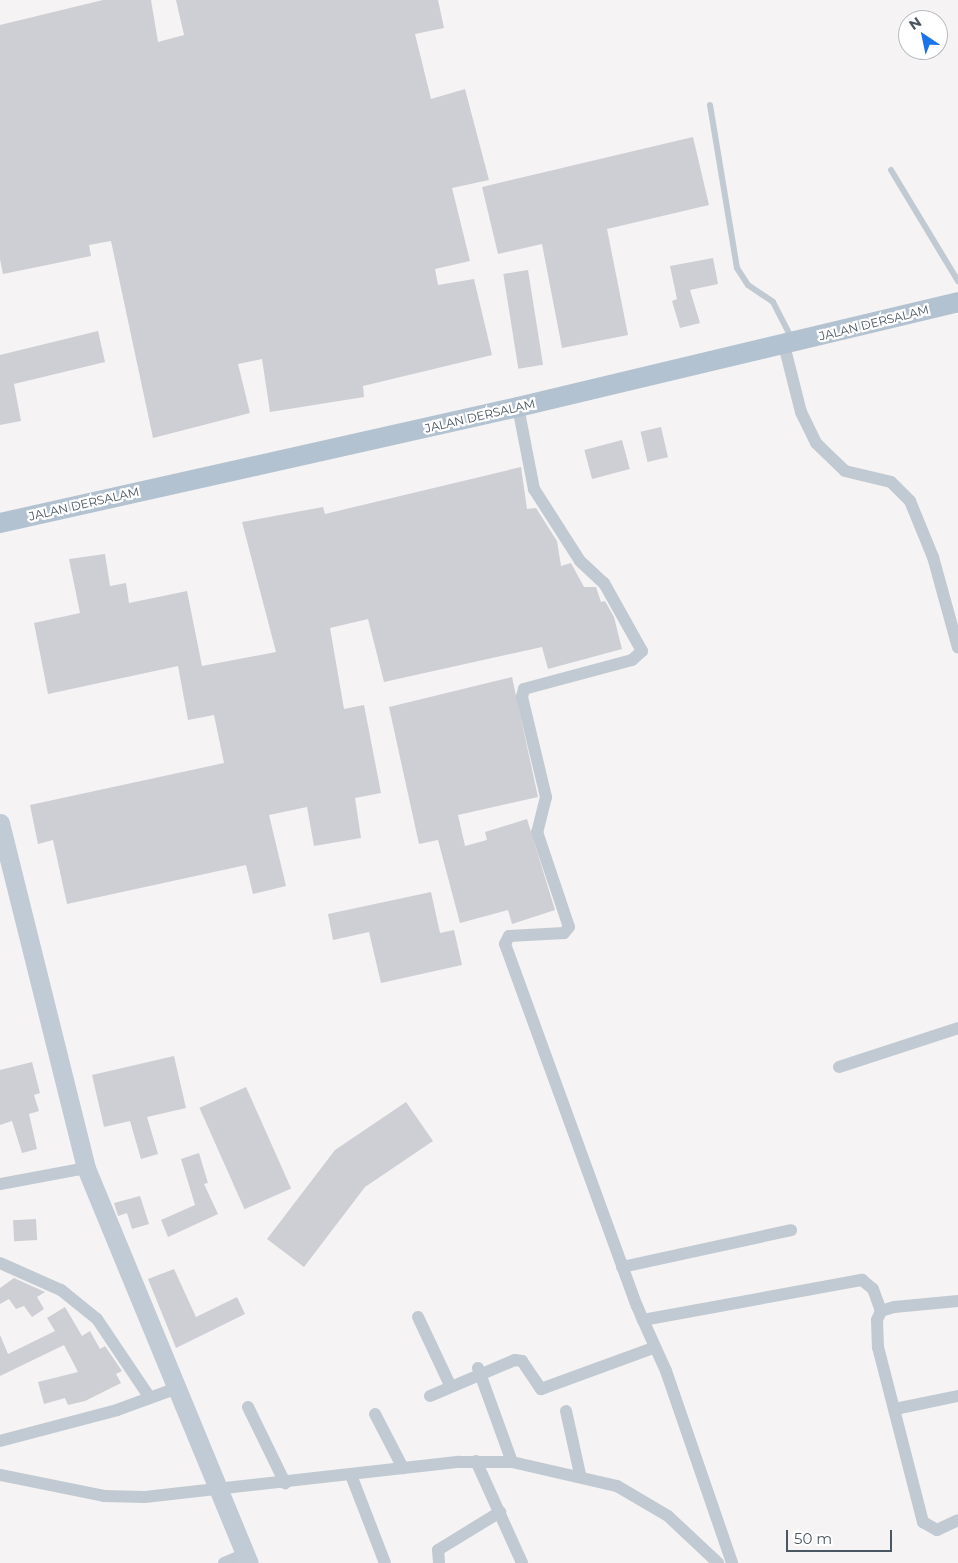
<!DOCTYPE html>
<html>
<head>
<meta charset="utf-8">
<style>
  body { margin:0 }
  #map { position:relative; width:958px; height:1563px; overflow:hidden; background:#f5f3f3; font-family:Montserrat,sans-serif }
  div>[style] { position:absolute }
  .building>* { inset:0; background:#cdcfd5; transform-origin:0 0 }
  .lane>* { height:6px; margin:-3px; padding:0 3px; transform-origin:3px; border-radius:3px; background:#c1cad2 }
  .street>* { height:12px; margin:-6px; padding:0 6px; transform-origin:6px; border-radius:6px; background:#c1cad2 }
  .secondary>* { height:19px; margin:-9.5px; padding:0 9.5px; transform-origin:9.5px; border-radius:9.5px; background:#c1cbd6 }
  .primary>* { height:20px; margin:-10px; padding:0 10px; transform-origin:10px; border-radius:10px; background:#b3c2d1 }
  span { translate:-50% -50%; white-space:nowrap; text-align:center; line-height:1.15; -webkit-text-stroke:4.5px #fff; paint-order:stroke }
  .street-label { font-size:12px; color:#4a5661 }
  .north { position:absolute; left:898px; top:10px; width:50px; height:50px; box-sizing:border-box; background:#fff; border:1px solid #b7bbc0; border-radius:50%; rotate:326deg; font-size:14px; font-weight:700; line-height:20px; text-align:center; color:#4a5661 }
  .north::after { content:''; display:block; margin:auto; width:18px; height:22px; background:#1a73e8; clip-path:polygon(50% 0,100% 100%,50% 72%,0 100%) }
  .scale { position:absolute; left:786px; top:1530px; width:106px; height:22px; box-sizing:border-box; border:2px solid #4a5661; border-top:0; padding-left:6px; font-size:15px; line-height:18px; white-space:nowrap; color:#4a5661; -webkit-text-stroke:4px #fff; paint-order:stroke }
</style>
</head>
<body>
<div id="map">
  <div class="building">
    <div style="clip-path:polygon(103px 0,151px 0,158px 42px,184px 35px,176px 0,438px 0,444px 28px,415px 34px,431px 99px,465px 89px,489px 180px,452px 188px,470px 261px,435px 269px,438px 285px,474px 279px,492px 355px,363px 386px,364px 397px,270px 412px,262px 359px,238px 364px,250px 413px,153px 438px,111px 241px,89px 245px,91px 256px,3px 274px,0 259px,0 25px)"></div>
    <div style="clip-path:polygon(693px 137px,709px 205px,607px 229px,628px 335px,562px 348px,542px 244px,498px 254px,482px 187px)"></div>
    <div style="clip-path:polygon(713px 258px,718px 284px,690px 290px,700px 323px,680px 328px,672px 301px,677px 299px,670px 266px)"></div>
    <div style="left:528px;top:270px;width:96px;height:25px;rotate:81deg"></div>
    <div style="clip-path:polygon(98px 331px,105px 362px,14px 384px,21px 421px,0 425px,0 355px)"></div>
    <div style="left:661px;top:427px;width:31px;height:21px;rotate:77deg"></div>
    <div style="left:622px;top:440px;width:30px;height:39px;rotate:75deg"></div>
    <div style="clip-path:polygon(521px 467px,527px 509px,536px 508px,557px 541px,561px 566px,571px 563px,584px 587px,596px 587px,601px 602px,605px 601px,614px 617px,622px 649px,548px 669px,542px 647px,384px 682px,368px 619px,330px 628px,344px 709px,364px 705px,381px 793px,355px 798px,361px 838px,314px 846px,307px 807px,269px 815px,286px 886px,253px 894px,246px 865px,67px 904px,53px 840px,38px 844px,30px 805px,224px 763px,214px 715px,188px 720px,178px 666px,48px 694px,34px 623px,80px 613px,69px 559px,105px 554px,110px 586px,126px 583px,129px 603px,187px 591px,202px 666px,276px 652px,242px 522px,323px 507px,325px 514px)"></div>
    <div style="clip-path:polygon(512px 677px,538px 797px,458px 815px,465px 846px,487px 840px,485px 832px,527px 819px,555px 910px,512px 924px,508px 910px,460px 923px,438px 840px,419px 844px,389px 707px)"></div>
    <div style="clip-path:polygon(431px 892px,440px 933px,454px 930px,462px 965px,381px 983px,369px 932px,333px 940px,328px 914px)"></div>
    <div style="clip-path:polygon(174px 1056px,186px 1108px,147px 1117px,158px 1154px,141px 1159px,130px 1121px,104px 1127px,92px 1075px)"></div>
    <div style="clip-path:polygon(32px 1062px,40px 1093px,34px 1095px,39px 1111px,29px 1114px,37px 1149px,22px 1153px,12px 1121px,0 1125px,0 1070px)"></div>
    <div style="left:246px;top:1087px;width:111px;height:51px;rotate:66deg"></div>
    <div style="clip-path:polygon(406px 1102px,433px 1141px,365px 1187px,304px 1267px,267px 1239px,335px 1150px)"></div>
    <div style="clip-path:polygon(199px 1153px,208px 1183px,204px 1184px,218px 1214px,168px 1237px,161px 1220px,195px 1205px,181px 1159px)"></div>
    <div style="clip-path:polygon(140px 1196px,149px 1224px,132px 1229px,127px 1213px,118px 1216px,114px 1203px)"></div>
    <div style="left:36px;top:1219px;width:21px;height:23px;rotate:87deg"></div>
    <div style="clip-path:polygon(174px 1269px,196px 1317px,237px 1297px,245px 1314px,176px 1348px,148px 1279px)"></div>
    <div style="clip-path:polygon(14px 1278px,45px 1292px,37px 1297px,44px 1309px,32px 1317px,24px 1306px,16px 1309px,9px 1299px,0 1304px,0 1288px)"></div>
    <div style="clip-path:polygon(65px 1307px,82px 1336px,90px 1331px,100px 1349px,105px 1346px,122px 1371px,116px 1374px,121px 1383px,85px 1401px,68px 1405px,65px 1398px,44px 1404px,38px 1382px,78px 1372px,64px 1345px,0 1376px,0 1335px,8px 1354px,55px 1331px,47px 1318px)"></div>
  </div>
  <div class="lane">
    <div style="left:710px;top:105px;width:165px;rotate:80.6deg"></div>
    <div style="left:737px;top:268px;width:20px;rotate:57deg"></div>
    <div style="left:748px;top:285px;width:30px;rotate:34deg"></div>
    <div style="left:773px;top:302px;width:42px;rotate:62.8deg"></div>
    <div style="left:891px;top:170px;width:130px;rotate:58.9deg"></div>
  </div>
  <div class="street">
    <div style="left:784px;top:345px;width:69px;rotate:75.8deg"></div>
    <div style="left:801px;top:412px;width:34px;rotate:64deg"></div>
    <div style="left:816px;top:443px;width:40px;rotate:44deg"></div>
    <div style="left:845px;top:471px;width:47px;rotate:13.4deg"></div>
    <div style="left:891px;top:482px;width:27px;rotate:45deg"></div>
    <div style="left:910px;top:501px;width:61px;rotate:67.7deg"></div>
    <div style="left:933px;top:557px;width:94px;rotate:74.6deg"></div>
    <div style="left:518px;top:407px;width:84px;rotate:79deg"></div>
    <div style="left:534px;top:489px;width:85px;rotate:57.4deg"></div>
    <div style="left:580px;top:561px;width:33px;rotate:43deg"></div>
    <div style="left:604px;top:583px;width:78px;rotate:60.8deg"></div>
    <div style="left:642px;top:651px;width:13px;rotate:138deg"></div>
    <div style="left:632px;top:660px;width:112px;rotate:165deg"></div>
    <div style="left:524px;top:689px;width:8px;rotate:104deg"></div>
    <div style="left:522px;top:697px;width:103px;rotate:76.5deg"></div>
    <div style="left:546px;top:797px;width:36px;rotate:104deg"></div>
    <div style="left:537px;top:832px;width:100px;rotate:71.4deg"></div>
    <div style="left:569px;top:927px;width:8px;rotate:130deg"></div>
    <div style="left:564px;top:933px;width:55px;rotate:176.9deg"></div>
    <div style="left:509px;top:936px;width:9px;rotate:117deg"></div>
    <div style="left:505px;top:944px;width:385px;rotate:70deg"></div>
    <div style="left:637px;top:1306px;width:15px;rotate:67deg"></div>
    <div style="left:643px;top:1320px;width:223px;rotate:-10.4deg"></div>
    <div style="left:862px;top:1280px;width:14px;rotate:39deg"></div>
    <div style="left:873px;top:1289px;width:23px;rotate:70deg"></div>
    <div style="left:839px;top:1067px;width:125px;rotate:-18.1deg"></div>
    <div style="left:0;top:1184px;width:87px;rotate:-10.5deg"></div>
    <div style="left:0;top:1263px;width:67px;rotate:23.9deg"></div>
    <div style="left:61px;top:1290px;width:46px;rotate:38.9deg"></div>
    <div style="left:97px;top:1319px;width:95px;rotate:56.1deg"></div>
    <div style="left:622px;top:1267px;width:173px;rotate:-12.3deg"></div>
    <div style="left:958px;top:1301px;width:64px;rotate:174.6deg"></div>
    <div style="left:894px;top:1307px;width:14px;rotate:163deg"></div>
    <div style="left:881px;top:1311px;width:10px;rotate:114deg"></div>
    <div style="left:877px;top:1320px;width:27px;rotate:88deg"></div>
    <div style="left:878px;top:1347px;width:181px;rotate:75.6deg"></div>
    <div style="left:923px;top:1522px;width:16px;rotate:30deg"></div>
    <div style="left:937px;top:1530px;width:23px;rotate:-25deg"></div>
    <div style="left:418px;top:1317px;width:75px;rotate:64.8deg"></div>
    <div style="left:643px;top:1320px;width:56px;rotate:65.7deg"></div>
    <div style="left:666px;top:1371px;width:203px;rotate:71deg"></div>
    <div style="left:478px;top:1368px;width:100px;rotate:70.1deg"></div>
    <div style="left:430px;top:1396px;width:92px;rotate:-23deg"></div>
    <div style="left:515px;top:1360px;width:7px;rotate:8deg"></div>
    <div style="left:522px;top:1361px;width:34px;rotate:56deg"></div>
    <div style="left:541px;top:1389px;width:119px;rotate:-20.1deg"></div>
    <div style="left:248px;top:1407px;width:85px;rotate:64deg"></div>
    <div style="left:895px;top:1409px;width:64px;rotate:-11.7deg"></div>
    <div style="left:566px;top:1411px;width:65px;rotate:77.5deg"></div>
    <div style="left:375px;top:1414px;width:61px;rotate:62.6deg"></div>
    <div style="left:0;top:1441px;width:121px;rotate:-14.8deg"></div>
    <div style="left:117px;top:1410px;width:64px;rotate:-20.1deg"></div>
    <div style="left:476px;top:1461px;width:112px;rotate:65.7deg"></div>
    <div style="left:0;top:1475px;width:106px;rotate:11.4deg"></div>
    <div style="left:104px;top:1496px;width:41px;rotate:1.4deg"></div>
    <div style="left:145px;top:1497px;width:316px;rotate:-6.4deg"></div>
    <div style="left:459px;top:1462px;width:53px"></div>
    <div style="left:512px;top:1462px;width:108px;rotate:12.9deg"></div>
    <div style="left:617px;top:1486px;width:59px;rotate:30.5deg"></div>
    <div style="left:668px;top:1516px;width:69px;rotate:43.2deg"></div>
    <div style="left:351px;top:1475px;width:94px;rotate:68.9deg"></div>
    <div style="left:224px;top:1563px;width:23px;rotate:-23deg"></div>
    <div style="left:439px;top:1563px;width:13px;rotate:-94deg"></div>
    <div style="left:438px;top:1550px;width:73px;rotate:-31.5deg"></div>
  </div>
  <div class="secondary">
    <div style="left:0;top:823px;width:356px;rotate:76deg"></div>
    <div style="left:86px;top:1168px;width:427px;rotate:67.6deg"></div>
  </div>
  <div class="primary">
    <div style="left:0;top:523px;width:531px;rotate:-12.62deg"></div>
    <div style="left:518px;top:407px;width:452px;rotate:-13.4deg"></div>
  </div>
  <div class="street-label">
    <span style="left:874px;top:323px;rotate:-14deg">JALAN DERSALAM</span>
    <span style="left:480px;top:416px;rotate:-13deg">JALAN DERSALAM</span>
    <span style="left:84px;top:504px;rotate:-13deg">JALAN DERSALAM</span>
  </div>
  <div class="north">N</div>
  <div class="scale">50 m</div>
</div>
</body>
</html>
